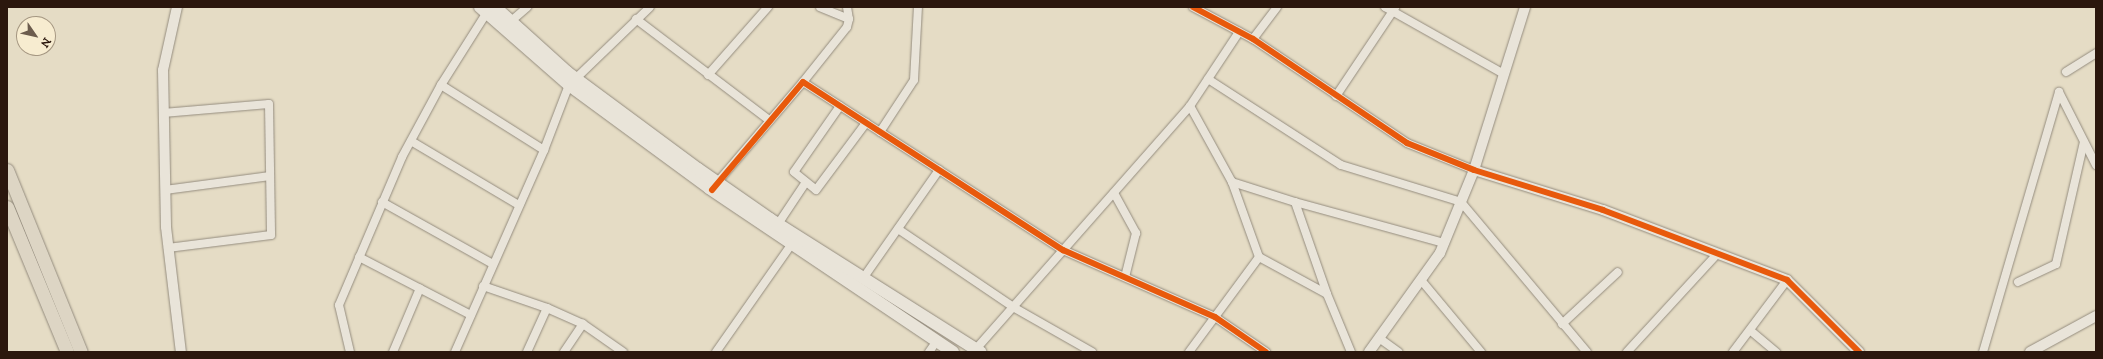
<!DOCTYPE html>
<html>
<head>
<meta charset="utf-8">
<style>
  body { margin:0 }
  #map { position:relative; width:2103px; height:359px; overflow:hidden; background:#e5dcc5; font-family:"IM FELL DW Pica",serif }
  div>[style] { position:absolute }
  .roads { filter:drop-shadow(0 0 1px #948c7e) drop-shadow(0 0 1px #948c7e) }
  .minor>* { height:8px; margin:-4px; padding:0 4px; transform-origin:4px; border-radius:4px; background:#e9e4d9 }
  .tertiary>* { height:10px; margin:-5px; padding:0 5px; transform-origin:5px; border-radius:5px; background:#e9e4d9 }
  .secondary>* { height:12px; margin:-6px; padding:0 6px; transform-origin:6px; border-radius:6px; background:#e9e4d9 }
  .primary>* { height:13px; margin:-6.5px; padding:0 6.5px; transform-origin:6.5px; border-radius:6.5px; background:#ddd5c4 }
  .cycleway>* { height:6px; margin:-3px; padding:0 3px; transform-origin:3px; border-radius:3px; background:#e8590c }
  span { translate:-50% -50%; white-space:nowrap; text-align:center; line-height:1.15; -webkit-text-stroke:4px #f7ecd0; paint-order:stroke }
  .frame { position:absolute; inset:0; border:8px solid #2b170d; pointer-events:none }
  .north { position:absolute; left:16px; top:16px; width:40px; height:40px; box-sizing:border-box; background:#f7ecd0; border:1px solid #a59782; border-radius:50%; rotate:124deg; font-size:11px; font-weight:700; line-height:16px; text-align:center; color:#2b170d }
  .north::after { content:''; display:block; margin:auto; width:14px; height:18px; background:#6c5c4d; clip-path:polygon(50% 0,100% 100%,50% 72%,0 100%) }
</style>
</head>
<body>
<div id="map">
  <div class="roads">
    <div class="minor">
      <div style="left:847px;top:7px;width:12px;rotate:81deg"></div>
      <div style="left:1193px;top:7px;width:68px;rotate:28.1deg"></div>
      <div style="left:1253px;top:39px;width:186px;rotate:34deg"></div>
      <div style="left:1407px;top:143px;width:72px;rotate:21.9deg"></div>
      <div style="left:1385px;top:7px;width:137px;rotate:29.4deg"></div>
      <div style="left:636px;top:19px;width:167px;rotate:37.2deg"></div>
      <div style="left:510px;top:22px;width:23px;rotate:-41deg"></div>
      <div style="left:1253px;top:39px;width:40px;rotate:-53deg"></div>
      <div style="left:2066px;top:72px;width:36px;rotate:-32deg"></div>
      <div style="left:708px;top:75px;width:91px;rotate:-48.6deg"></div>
      <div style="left:1208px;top:79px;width:158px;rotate:32.9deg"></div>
      <div style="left:1341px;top:165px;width:126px;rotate:17.1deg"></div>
      <div style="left:1461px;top:202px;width:196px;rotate:50deg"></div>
      <div style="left:803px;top:82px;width:70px;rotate:-51.3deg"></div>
      <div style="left:847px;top:27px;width:8px;rotate:-76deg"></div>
      <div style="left:849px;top:19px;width:31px;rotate:-158deg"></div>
      <div style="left:441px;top:85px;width:122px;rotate:32.3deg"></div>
      <div style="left:2059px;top:92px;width:82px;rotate:63.1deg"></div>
      <div style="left:1336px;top:96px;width:106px;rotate:-56.2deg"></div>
      <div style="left:840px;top:106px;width:80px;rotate:124.9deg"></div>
      <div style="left:794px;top:172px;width:28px;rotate:39deg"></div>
      <div style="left:816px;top:190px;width:84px;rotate:-53.3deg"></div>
      <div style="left:1190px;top:106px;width:87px;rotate:61.1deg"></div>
      <div style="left:163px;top:113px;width:106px;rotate:-4.9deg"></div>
      <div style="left:269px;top:104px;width:131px;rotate:89.1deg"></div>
      <div style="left:271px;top:235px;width:104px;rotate:172.8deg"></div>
      <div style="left:880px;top:132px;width:62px;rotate:-56.8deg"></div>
      <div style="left:914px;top:80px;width:73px;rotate:-86.9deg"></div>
      <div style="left:411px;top:141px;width:126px;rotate:30.7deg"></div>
      <div style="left:715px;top:185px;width:135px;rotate:-49.5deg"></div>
      <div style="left:803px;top:82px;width:310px;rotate:32.9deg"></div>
      <div style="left:1063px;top:250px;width:166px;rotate:23.8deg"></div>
      <div style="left:1215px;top:317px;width:62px;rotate:34.5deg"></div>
      <div style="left:165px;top:190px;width:106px;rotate:-7.6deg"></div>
      <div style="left:1114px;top:193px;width:46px;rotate:61.2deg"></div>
      <div style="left:1136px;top:233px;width:45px;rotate:104deg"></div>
      <div style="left:382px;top:202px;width:127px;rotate:29.2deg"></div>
      <div style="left:1295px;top:202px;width:97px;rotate:70.8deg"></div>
      <div style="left:1327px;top:294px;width:63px;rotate:67.5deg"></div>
      <div style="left:778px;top:224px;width:50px;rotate:-56.3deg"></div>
      <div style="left:898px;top:229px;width:139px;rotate:34.1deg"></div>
      <div style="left:1013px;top:307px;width:91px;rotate:29.7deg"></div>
      <div style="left:359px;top:257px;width:126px;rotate:27.4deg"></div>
      <div style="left:1259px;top:257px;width:77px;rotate:28.6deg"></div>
      <div style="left:864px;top:277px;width:131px;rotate:-55deg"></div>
      <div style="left:1421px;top:280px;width:94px;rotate:50.2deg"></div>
      <div style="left:2018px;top:282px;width:42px;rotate:-25.3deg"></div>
      <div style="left:2056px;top:264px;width:125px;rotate:-77.1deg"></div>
      <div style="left:483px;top:286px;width:68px;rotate:19deg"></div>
      <div style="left:547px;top:308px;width:39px;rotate:24deg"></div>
      <div style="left:583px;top:324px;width:49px;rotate:35deg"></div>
      <div style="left:1562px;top:324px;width:76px;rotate:-42.9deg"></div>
      <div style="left:1751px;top:331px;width:33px;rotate:40deg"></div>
      <div style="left:1379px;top:338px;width:24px;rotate:36deg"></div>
      <div style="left:976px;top:349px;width:324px;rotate:-48.6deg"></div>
      <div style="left:1190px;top:106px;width:89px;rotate:-56.5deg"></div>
      <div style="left:350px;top:352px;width:48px;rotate:-103.2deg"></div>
      <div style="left:339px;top:305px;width:161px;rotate:-66.9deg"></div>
      <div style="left:402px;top:157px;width:82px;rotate:-61.6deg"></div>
      <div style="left:441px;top:85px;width:90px;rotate:-57.7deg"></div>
      <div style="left:393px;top:352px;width:69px;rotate:-67.1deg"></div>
      <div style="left:455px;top:352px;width:221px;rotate:-66.2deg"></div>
      <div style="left:544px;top:150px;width:70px;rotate:-69deg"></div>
      <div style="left:569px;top:85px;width:112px;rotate:-43.9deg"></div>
      <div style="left:527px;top:352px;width:48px;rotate:-65.6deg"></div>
      <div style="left:564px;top:352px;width:34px;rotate:-56deg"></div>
      <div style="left:716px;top:352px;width:131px;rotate:-55deg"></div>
      <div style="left:929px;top:352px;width:12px;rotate:-55deg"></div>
      <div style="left:1189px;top:352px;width:118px;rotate:-53.6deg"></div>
      <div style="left:1259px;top:257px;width:80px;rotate:-109.8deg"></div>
      <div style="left:1232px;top:182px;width:66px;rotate:17.6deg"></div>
      <div style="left:1295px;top:202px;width:155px;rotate:15.4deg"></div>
      <div style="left:1627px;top:352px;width:133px;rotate:-47.4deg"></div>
      <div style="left:1733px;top:352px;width:90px;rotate:-53.1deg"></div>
      <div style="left:1983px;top:352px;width:271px;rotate:-73.7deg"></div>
    </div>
    <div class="tertiary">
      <div style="left:177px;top:7px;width:65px;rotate:102.5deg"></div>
      <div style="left:163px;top:70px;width:157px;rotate:88.9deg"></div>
      <div style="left:166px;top:227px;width:126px;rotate:83.2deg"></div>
      <div style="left:1474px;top:170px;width:135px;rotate:17.2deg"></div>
      <div style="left:1603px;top:210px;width:197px;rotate:20.8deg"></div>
      <div style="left:1787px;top:280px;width:102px;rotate:45deg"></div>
      <div style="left:1369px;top:352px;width:122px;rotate:-54.4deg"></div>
      <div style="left:1440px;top:253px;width:90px;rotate:-67.7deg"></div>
      <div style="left:1474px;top:170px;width:171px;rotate:-72.6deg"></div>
      <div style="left:2030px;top:352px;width:75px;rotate:-28.6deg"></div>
    </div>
    <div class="secondary">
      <div style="left:480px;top:7px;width:118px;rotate:41.2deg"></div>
      <div style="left:569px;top:85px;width:174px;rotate:36.3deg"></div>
      <div style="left:709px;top:188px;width:294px;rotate:33.9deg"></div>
      <div style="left:495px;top:7px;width:97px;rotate:42.1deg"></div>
      <div style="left:567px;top:72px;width:163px;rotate:36.5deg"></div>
      <div style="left:698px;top:169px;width:88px;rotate:34.8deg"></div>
      <div style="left:770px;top:219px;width:249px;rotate:32.3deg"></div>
    </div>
    <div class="primary">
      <div style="left:7px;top:170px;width:196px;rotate:67.9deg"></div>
      <div style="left:7px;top:207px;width:157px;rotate:67.5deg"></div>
    </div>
  </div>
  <div class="cycleway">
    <div style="left:1193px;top:7px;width:68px;rotate:28.1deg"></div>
    <div style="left:1253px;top:39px;width:186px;rotate:34deg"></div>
    <div style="left:1407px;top:143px;width:72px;rotate:21.9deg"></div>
    <div style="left:1474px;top:170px;width:135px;rotate:17.2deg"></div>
    <div style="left:1603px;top:210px;width:197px;rotate:20.8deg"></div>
    <div style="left:1787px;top:280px;width:102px;rotate:45deg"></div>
    <div style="left:712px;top:190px;width:141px;rotate:-49.9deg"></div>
    <div style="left:803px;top:82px;width:310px;rotate:32.9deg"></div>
    <div style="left:1063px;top:250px;width:166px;rotate:23.8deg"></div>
    <div style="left:1215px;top:317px;width:62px;rotate:34.5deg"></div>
  </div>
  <div class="frame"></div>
  <div class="north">N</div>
</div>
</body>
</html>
